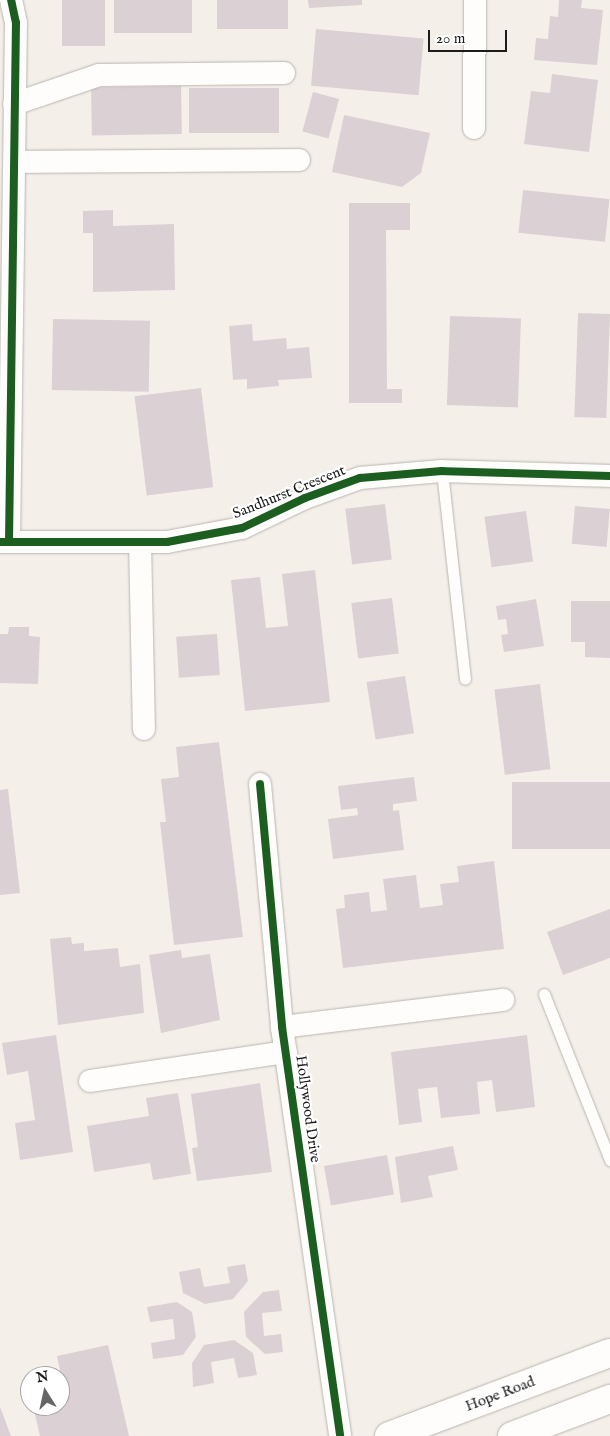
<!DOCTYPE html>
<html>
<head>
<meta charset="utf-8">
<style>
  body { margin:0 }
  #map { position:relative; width:610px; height:1436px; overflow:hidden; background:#f5efe9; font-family:"IM FELL English",serif }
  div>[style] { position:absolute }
  .building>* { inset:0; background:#dbd1d5; transform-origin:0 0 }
  .roads { filter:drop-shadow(0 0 1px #b8b5b1) drop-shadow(0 0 1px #b8b5b1) }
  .lane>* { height:11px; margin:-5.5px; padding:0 5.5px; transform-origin:5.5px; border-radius:5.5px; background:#fefdfc }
  .street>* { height:22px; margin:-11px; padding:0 11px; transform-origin:11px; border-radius:11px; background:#fefdfc }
  .primary>* { height:28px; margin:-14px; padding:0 14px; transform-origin:14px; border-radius:14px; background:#fefdfc }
  .cycleway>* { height:8px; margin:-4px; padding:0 4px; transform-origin:4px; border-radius:4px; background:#1b5e20 }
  span { translate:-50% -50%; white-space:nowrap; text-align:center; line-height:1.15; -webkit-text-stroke:4.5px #fff; paint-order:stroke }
  .street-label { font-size:15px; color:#1c1c1c }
  .north { position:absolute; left:20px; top:1366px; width:50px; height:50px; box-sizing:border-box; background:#fff; border:1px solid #a4a4a4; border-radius:50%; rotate:350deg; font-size:14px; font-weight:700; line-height:20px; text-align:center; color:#1c1c1c }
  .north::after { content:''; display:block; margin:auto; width:18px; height:22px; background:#686664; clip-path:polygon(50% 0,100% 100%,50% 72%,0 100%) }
  .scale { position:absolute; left:428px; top:30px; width:79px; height:22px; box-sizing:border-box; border:2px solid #1c1c1c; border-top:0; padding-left:6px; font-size:15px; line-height:18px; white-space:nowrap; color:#1c1c1c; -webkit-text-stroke:4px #fff; paint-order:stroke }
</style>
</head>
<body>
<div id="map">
  <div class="building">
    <div style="left:62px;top:0;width:43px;height:46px"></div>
    <div style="left:114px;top:0;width:78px;height:33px"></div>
    <div style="left:217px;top:0;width:71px;height:29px"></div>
    <div style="clip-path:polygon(308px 0,362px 0,362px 5px,309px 8px)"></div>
    <div style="clip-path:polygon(559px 0,582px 0,581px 8px,603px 10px,597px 65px,534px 60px,536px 38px,548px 39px,550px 16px,558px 17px)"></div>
    <div style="left:316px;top:29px;width:108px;height:57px;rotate:5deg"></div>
    <div style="clip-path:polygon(552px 74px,598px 80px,589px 152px,524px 144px,531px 91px,550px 93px)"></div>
    <div style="left:181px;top:86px;width:48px;height:90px;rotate:89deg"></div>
    <div style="left:189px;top:88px;width:90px;height:45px"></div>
    <div style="left:313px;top:92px;width:27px;height:41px;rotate:15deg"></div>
    <div style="clip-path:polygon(344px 115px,430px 133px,421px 173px,402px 187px,332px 172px)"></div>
    <div style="left:523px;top:190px;width:87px;height:43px;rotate:6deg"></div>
    <div style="clip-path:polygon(349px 203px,410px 203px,410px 230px,386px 230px,387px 389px,402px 389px,402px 403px,349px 403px)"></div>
    <div style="clip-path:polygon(113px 210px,113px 226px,174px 224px,175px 290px,93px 292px,93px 233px,83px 233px,83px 211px)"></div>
    <div style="left:578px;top:313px;width:32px;height:104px;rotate:2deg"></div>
    <div style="left:450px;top:316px;width:71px;height:89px;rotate:2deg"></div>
    <div style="left:53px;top:319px;width:97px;height:71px;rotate:1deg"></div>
    <div style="clip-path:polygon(252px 324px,253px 341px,286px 338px,287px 349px,309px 347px,312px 378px,278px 380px,279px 386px,247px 389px,247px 379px,233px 380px,229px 326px)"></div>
    <div style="left:201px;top:388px;width:100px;height:67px;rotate:83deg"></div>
    <div style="left:385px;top:504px;width:56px;height:40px;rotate:83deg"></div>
    <div style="left:575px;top:506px;width:35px;height:38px;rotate:5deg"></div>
    <div style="left:526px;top:511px;width:51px;height:42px;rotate:82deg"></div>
    <div style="clip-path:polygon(315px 570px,330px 702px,245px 711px,231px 580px,260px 577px,266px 628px,288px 626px,282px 574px)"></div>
    <div style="left:392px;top:598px;width:56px;height:41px;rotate:83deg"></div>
    <div style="clip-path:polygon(536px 599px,544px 646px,504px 652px,501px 635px,508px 634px,506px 619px,498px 620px,496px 606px)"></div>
    <div style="clip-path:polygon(571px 601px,610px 601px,610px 658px,585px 657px,585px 642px,571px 642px)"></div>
    <div style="clip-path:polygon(9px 627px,29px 627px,29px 636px,40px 637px,38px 684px,0 683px,0 634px,8px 634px)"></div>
    <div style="left:217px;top:634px;width:41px;height:41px;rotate:86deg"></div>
    <div style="left:405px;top:676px;width:58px;height:39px;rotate:81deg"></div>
    <div style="left:540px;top:684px;width:86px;height:46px;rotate:83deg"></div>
    <div style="clip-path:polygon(219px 742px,243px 937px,174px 945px,160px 822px,166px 822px,161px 779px,179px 777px,176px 747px)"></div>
    <div style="clip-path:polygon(414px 777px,417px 801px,393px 804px,393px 811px,399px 810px,404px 850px,333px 859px,328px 819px,358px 815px,357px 808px,341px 810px,338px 786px)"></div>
    <div style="left:610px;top:782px;width:67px;height:98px;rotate:90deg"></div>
    <div style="clip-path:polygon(8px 789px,20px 893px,0 895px,0 790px)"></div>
    <div style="clip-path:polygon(494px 861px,504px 949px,343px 968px,336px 909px,345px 908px,344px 895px,369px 892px,371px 912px,387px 910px,383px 879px,416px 875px,420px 908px,443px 905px,440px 884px,459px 882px,457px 866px)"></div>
    <div style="clip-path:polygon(610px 909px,610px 958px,563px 975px,547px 932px)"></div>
    <div style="clip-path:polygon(71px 937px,72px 944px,84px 943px,84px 951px,118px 948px,120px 967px,140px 964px,144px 1013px,58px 1025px,50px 939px)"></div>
    <div style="clip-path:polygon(181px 950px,182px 958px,210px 954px,220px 1020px,161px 1033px,149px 955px)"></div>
    <div style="clip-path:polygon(56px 1035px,73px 1152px,20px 1160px,15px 1123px,35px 1120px,28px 1071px,7px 1075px,2px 1043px)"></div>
    <div style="clip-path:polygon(527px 1035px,535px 1107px,496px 1112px,492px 1080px,477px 1082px,480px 1114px,441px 1118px,437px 1087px,418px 1089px,422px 1122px,399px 1125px,391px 1052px)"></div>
    <div style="clip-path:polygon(260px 1083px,272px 1172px,197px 1181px,192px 1148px,198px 1147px,191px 1094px)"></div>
    <div style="clip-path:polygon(178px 1093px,191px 1174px,153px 1180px,150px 1163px,94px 1172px,87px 1126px,149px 1116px,146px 1098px)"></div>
    <div style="clip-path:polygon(453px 1146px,458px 1170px,428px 1176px,433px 1197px,401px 1203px,395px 1157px)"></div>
    <div style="left:387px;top:1155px;width:40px;height:64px;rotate:80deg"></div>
    <div style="clip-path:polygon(245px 1264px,248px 1281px,233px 1299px,205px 1304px,183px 1293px,179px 1272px,200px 1268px,204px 1287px,230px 1283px,227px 1267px)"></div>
    <div style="clip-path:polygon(279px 1290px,282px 1311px,262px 1313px,264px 1336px,281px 1334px,283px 1352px,265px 1354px,246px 1337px,244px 1312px,263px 1292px)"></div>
    <div style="clip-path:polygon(177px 1302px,192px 1312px,196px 1337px,183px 1355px,153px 1359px,151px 1343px,175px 1339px,173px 1319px,150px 1322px,147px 1307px)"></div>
    <div style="clip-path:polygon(234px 1340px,253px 1353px,257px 1375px,238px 1378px,234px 1358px,211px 1362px,214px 1383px,193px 1387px,192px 1363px,204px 1345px)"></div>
    <div style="clip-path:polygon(108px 1345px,129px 1436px,40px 1436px,33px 1406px,60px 1406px,61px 1375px,57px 1356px)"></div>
    <div style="clip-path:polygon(0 1407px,11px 1436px,0 1436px)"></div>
  </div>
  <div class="roads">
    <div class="lane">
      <div style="left:442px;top:471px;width:209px;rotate:83.7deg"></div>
      <div style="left:544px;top:994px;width:179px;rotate:68.3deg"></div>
    </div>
    <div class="street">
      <div style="left:14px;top:104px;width:90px;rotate:-18.8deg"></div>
      <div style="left:99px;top:75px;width:185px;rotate:-0.6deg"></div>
      <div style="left:474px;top:128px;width:128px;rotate:-89.6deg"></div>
      <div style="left:16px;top:162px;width:283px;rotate:-0.4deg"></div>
      <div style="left:0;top:542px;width:167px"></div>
      <div style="left:167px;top:542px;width:76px;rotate:-10.6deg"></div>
      <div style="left:242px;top:528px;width:70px;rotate:-25.5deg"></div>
      <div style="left:305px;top:498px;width:59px;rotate:-20deg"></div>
      <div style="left:360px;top:478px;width:82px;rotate:-4.9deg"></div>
      <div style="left:442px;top:471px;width:168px;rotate:1.7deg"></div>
      <div style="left:9px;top:542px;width:519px;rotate:-89.23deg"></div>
      <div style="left:16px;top:23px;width:24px;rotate:-102deg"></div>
      <div style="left:140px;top:542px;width:187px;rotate:88.8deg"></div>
      <div style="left:260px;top:784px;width:244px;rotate:84.8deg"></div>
      <div style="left:282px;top:1027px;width:413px;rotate:81.9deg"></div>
      <div style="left:282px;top:1027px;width:223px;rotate:-7deg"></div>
      <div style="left:90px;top:1081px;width:198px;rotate:-8.4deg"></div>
    </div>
    <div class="primary">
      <div style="left:389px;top:1436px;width:236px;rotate:-20.6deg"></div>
      <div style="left:512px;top:1436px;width:105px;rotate:-20.7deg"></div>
    </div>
  </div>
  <div class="cycleway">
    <div style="left:0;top:542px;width:167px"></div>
    <div style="left:167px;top:542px;width:76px;rotate:-10.6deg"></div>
    <div style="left:242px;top:528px;width:70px;rotate:-25.5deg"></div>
    <div style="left:305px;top:498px;width:59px;rotate:-20deg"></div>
    <div style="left:360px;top:478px;width:82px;rotate:-4.9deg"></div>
    <div style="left:442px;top:471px;width:168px;rotate:1.7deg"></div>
    <div style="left:9px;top:542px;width:519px;rotate:-89.23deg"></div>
    <div style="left:16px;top:23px;width:24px;rotate:-102deg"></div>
    <div style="left:260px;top:784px;width:244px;rotate:84.8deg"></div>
    <div style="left:282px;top:1027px;width:413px;rotate:81.9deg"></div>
  </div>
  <div class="street-label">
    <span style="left:289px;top:492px;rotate:-22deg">Sandhurst Crescent</span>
    <span style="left:308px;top:1109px;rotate:82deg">Hollywood Drive</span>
    <span style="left:500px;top:1394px;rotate:-21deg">Hope Road</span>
  </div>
  <div class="north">N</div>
  <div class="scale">20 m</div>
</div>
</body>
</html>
